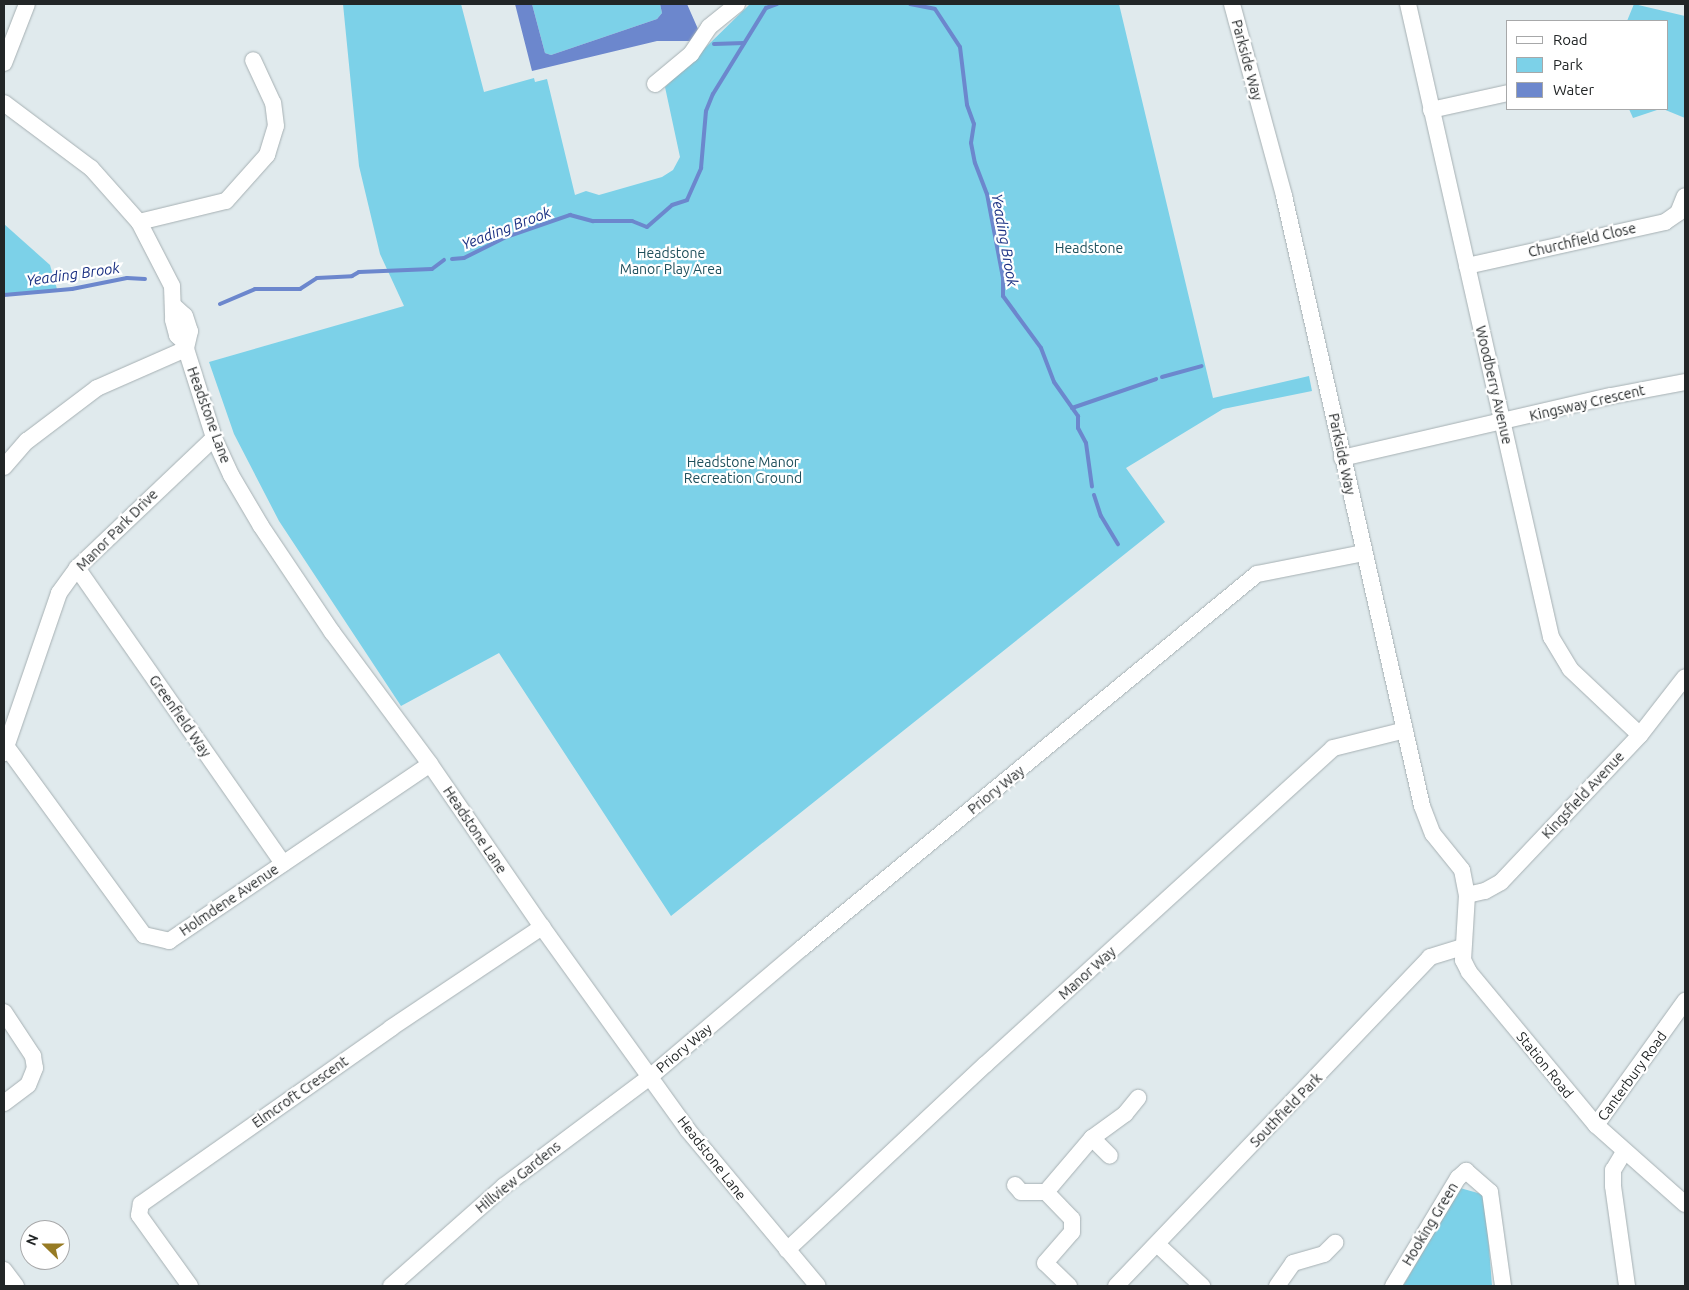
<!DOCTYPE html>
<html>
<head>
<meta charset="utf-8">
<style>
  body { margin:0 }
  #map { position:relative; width:1689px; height:1290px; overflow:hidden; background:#e0eaed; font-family:Ubuntu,sans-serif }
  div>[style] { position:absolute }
  .green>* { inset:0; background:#7cd1e8 }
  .water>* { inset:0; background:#6c87cd }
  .stream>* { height:4px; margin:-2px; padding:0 2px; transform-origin:2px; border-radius:2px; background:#6c87cd }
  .roads { filter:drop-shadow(0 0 1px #a6b0b3) drop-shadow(0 0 1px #a6b0b3) }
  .minor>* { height:16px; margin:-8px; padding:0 8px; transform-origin:8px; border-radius:8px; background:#fff }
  span { translate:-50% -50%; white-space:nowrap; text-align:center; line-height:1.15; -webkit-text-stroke:4.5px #fff; paint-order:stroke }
  .street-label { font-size:14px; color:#222627 }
  .park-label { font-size:14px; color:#1f505c }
  .water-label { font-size:15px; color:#1c3284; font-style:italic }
  .frame { position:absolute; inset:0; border:5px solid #222627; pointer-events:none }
  .legend { position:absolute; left:1506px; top:20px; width:162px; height:90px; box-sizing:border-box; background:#fff; border:1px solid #a7a8a9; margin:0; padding:6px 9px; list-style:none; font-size:15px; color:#222627 }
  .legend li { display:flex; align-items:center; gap:10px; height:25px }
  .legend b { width:25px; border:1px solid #a7a8a9 }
  .north { position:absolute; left:20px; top:1220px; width:50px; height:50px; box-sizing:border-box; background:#fff; border:1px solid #a7a8a9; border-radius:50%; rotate:292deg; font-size:14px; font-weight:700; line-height:20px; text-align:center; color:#222627 }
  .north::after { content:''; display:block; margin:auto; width:18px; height:22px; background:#977b24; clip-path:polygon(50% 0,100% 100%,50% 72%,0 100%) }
</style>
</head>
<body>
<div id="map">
  <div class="green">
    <div style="clip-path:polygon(343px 4px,461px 4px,484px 92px,534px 78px,535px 82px,547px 79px,575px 195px,586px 191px,599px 195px,662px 177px,673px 170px,680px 157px,665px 87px,750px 4px,1119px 4px,1213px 398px,1309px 376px,1312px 391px,1223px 409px,1126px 468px,1165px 522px,671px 916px,499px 653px,401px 706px,279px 521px,234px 434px,209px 362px,404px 306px,380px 254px,359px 166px)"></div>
    <div style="clip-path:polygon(532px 4px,660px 4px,662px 13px,657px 19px,551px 55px,545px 53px)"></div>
    <div style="clip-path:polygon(1634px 4px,1685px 16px,1685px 118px,1663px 109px,1668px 109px,1668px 21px,1627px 21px)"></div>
    <div style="clip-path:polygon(1629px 109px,1660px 109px,1633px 118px)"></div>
    <div style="clip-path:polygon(4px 224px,50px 265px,57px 289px,4px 295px)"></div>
    <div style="clip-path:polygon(1460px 1188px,1485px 1195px,1492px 1286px,1403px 1286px)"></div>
  </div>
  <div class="water">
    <div style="clip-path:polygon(515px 4px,532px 4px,545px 53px,551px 55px,657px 19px,662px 13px,660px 4px,687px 4px,698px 29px,692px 41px,657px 41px,532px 71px)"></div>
  </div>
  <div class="stream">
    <div style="left:910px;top:4px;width:25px;rotate:11deg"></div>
    <div style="left:935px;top:9px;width:45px;rotate:56.7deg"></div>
    <div style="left:960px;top:47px;width:58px;rotate:83.1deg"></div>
    <div style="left:967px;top:105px;width:20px;rotate:70deg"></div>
    <div style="left:974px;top:124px;width:19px;rotate:99deg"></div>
    <div style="left:971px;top:143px;width:20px;rotate:79deg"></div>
    <div style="left:975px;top:163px;width:33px;rotate:69deg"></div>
    <div style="left:987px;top:194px;width:86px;rotate:79.2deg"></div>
    <div style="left:1003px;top:278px;width:18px;rotate:90deg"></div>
    <div style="left:1003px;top:296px;width:64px;rotate:53.8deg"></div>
    <div style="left:1041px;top:348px;width:36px;rotate:69deg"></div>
    <div style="left:1054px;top:382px;width:42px;rotate:54.8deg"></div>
    <div style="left:1078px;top:416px;width:12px;rotate:90deg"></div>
    <div style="left:1078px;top:428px;width:17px;rotate:62deg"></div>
    <div style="left:1086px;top:443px;width:44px;rotate:82.2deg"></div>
    <div style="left:714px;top:44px;width:30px;rotate:-2deg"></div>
    <div style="left:452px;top:259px;width:12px;rotate:-5deg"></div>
    <div style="left:464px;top:258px;width:47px;rotate:-26.6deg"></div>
    <div style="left:506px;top:237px;width:68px;rotate:-19deg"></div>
    <div style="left:570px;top:215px;width:24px;rotate:15deg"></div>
    <div style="left:593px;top:221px;width:39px"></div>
    <div style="left:632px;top:221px;width:16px;rotate:22deg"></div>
    <div style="left:647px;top:227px;width:33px;rotate:-41deg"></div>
    <div style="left:672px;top:205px;width:16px;rotate:-18deg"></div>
    <div style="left:687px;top:200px;width:35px;rotate:-66deg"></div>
    <div style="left:701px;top:168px;width:57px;rotate:-85deg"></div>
    <div style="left:706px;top:111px;width:18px;rotate:-68deg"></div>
    <div style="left:713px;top:94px;width:101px;rotate:-58.4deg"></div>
    <div style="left:766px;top:8px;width:12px;rotate:-20deg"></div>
    <div style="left:4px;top:295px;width:68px;rotate:-5deg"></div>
    <div style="left:72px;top:289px;width:56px;rotate:-11.3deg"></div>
    <div style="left:127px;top:278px;width:18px;rotate:3deg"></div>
    <div style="left:220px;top:304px;width:38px;rotate:-23deg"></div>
    <div style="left:255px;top:289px;width:45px"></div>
    <div style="left:300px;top:289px;width:20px;rotate:-33deg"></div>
    <div style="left:317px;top:278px;width:35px;rotate:-3deg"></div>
    <div style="left:352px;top:276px;width:8px;rotate:-30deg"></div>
    <div style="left:359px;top:272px;width:73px;rotate:-2.4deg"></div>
    <div style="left:432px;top:269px;width:15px;rotate:-37deg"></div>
    <div style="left:1162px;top:377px;width:41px;rotate:-15.4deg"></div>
    <div style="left:1072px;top:408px;width:89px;rotate:-19deg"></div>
    <div style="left:1094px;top:495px;width:22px;rotate:72deg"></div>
    <div style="left:1101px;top:516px;width:33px;rotate:59deg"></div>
  </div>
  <div class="roads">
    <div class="minor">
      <div style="left:1232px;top:4px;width:199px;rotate:74.8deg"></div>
      <div style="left:1284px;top:196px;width:625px;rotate:77.25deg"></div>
      <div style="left:1422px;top:806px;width:30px;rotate:69deg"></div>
      <div style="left:1433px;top:834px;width:46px;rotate:51.1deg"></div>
      <div style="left:1462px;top:870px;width:25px;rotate:79deg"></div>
      <div style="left:1467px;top:895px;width:65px;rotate:93.5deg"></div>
      <div style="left:1463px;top:960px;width:13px;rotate:63deg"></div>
      <div style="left:1469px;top:972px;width:199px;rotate:50.3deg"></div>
      <div style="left:1596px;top:1125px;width:119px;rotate:41.6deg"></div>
      <div style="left:1408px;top:4px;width:649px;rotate:77.27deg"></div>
      <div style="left:1551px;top:637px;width:37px;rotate:59deg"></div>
      <div style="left:1570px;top:669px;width:96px;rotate:43.3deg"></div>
      <div style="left:4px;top:63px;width:63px;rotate:-68.7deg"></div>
      <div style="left:655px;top:84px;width:47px;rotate:-39.8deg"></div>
      <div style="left:691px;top:54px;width:32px;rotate:-56deg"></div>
      <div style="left:709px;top:27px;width:36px;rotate:-39deg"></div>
      <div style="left:4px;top:103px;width:109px;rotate:36.8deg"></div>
      <div style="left:91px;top:168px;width:72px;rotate:48.4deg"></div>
      <div style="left:139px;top:222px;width:72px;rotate:62.7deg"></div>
      <div style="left:172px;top:286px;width:34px;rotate:88deg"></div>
      <div style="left:173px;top:320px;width:16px;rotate:75deg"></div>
      <div style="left:177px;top:335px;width:11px;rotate:45deg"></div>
      <div style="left:1431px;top:110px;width:79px;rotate:-12.4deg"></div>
      <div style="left:139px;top:222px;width:89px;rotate:-13.6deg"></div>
      <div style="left:226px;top:201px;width:62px;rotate:-48.3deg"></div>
      <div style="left:267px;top:155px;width:30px;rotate:-73deg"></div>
      <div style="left:276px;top:126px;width:23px;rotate:-97deg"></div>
      <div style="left:273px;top:103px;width:47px;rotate:-114.9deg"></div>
      <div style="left:1467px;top:266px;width:203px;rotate:-12.5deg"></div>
      <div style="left:1665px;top:222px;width:16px;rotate:-35deg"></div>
      <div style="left:1678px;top:213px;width:18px;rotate:-68deg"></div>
      <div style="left:175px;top:307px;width:13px;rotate:42deg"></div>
      <div style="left:185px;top:316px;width:16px;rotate:72deg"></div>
      <div style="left:190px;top:331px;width:18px;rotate:103deg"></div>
      <div style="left:186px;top:349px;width:93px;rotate:72.5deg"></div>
      <div style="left:214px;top:438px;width:41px;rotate:65.3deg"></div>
      <div style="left:231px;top:475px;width:59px;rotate:59.5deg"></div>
      <div style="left:261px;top:526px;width:128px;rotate:56.2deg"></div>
      <div style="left:332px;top:632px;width:164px;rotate:53.4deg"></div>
      <div style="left:430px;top:764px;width:198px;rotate:55.5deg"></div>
      <div style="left:542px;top:927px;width:249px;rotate:54.3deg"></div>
      <div style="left:687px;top:1129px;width:204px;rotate:50.2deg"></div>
      <div style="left:1342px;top:458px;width:276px;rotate:-13deg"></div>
      <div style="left:1611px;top:396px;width:75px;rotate:-10.7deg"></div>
      <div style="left:4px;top:467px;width:35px;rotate:-49deg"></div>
      <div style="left:27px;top:441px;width:88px;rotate:-37.1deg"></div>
      <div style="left:97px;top:388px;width:97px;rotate:-23.7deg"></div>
      <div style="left:77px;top:568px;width:360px;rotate:55.1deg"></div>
      <div style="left:6px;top:746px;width:234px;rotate:53.9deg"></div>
      <div style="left:144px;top:935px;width:26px;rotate:13deg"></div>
      <div style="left:169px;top:941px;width:315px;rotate:-34.1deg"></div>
      <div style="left:4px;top:753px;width:169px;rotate:-71deg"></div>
      <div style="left:59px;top:593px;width:31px;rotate:-54deg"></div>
      <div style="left:77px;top:568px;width:189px;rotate:-43.5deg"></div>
      <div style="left:1467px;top:895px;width:18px;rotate:-13deg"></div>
      <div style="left:1485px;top:891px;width:18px;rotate:-29deg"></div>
      <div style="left:1501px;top:882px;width:202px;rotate:-46.6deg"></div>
      <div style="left:1640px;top:735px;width:73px;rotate:-52.2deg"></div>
      <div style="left:4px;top:1012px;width:53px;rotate:56.6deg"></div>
      <div style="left:33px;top:1056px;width:12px;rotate:81deg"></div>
      <div style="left:35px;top:1068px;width:18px;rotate:112deg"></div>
      <div style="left:28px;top:1085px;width:30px;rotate:143deg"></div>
      <div style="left:1596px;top:1125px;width:153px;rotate:-54.3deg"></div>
      <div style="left:1092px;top:1138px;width:25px;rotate:45deg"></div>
      <div style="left:1624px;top:1152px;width:21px;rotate:121deg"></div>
      <div style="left:1613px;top:1170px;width:16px;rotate:90deg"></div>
      <div style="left:1613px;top:1186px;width:101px;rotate:82deg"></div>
      <div style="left:1015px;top:1185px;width:9px;rotate:49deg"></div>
      <div style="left:1021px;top:1192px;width:25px"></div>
      <div style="left:1157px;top:1244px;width:62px;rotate:43deg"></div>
      <div style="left:787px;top:1250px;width:272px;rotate:-43.1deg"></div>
      <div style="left:986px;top:1064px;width:469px;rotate:-42.3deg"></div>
      <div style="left:1333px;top:748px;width:74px;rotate:-14deg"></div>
      <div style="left:4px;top:1270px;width:20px;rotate:53deg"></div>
      <div style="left:190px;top:1286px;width:87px;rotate:-125.7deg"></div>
      <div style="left:139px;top:1215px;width:11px;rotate:-80deg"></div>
      <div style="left:141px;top:1204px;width:306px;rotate:-35.1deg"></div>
      <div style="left:391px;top:1028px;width:182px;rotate:-33.8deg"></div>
      <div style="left:391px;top:1286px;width:151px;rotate:-41.5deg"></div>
      <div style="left:504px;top:1186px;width:184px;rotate:-36.8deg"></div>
      <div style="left:651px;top:1076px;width:198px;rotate:-40.3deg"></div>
      <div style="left:802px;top:948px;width:589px;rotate:-39.42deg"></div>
      <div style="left:1257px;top:574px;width:109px;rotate:-11.1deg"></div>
      <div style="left:1069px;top:1286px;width:33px;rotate:-136deg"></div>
      <div style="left:1045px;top:1263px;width:41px;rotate:-48.9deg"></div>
      <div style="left:1072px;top:1232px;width:13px;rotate:-90deg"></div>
      <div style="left:1072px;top:1219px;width:37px;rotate:-134deg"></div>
      <div style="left:1046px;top:1192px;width:71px;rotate:-49.6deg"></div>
      <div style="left:1092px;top:1138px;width:41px;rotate:-36deg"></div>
      <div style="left:1125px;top:1114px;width:21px;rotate:-51deg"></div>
      <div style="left:1116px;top:1286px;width:455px;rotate:-46.3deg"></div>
      <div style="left:1430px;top:957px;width:34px;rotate:-17deg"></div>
      <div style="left:1277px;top:1286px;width:28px;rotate:-55deg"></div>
      <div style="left:1293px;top:1263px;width:32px;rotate:-16deg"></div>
      <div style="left:1324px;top:1254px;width:16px;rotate:-45deg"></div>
      <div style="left:1393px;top:1286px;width:126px;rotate:-59deg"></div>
      <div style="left:1458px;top:1178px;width:11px;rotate:-41deg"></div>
      <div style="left:1466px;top:1171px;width:32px;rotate:41deg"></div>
      <div style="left:1490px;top:1192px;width:95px;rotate:82.1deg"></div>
    </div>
  </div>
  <div class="street-label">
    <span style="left:1247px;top:60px;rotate:75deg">Parkside Way</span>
    <span style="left:1582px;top:240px;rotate:-13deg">Churchfield Close</span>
    <span style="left:1494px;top:385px;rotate:77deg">Woodberry Avenue</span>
    <span style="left:1587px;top:403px;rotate:-13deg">Kingsway Crescent</span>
    <span style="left:209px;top:415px;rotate:70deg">Headstone Lane</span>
    <span style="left:1342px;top:454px;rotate:78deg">Parkside Way</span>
    <span style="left:117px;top:530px;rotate:-45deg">Manor Park Drive</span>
    <span style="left:180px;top:716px;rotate:55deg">Greenfield Way</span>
    <span style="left:996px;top:790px;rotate:-39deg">Priory Way</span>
    <span style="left:1583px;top:795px;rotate:-47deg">Kingsfield Avenue</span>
    <span style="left:475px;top:830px;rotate:56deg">Headstone Lane</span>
    <span style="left:229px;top:900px;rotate:-34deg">Holmdene Avenue</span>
    <span style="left:1087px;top:973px;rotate:-42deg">Manor Way</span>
    <span style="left:684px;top:1048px;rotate:-40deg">Priory Way</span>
    <span style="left:1545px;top:1065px;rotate:51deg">Station Road</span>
    <span style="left:1632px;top:1076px;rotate:-54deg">Canterbury Road</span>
    <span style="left:300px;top:1092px;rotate:-35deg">Elmcroft Crescent</span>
    <span style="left:1286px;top:1110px;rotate:-46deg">Southfield Park</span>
    <span style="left:712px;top:1158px;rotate:52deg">Headstone Lane</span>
    <span style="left:518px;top:1177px;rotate:-39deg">Hillview Gardens</span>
    <span style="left:1430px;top:1224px;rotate:-59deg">Hooking Green</span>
  </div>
  <div class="park-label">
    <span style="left:1089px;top:248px">Headstone</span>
    <span style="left:671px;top:261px">Headstone<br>Manor Play Area</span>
    <span style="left:743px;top:470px">Headstone Manor<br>Recreation Ground</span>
  </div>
  <div class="water-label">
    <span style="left:506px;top:228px;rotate:-21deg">Yeading Brook</span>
    <span style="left:1005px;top:240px;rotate:80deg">Yeading Brook</span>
    <span style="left:73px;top:274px;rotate:-8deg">Yeading Brook</span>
  </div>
  <div class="frame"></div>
  <ul class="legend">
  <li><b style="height:6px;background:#fff"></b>Road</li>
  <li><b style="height:14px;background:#7cd1e8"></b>Park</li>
  <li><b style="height:14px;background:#6c87cd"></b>Water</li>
  </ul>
  <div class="north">N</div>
</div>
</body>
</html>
